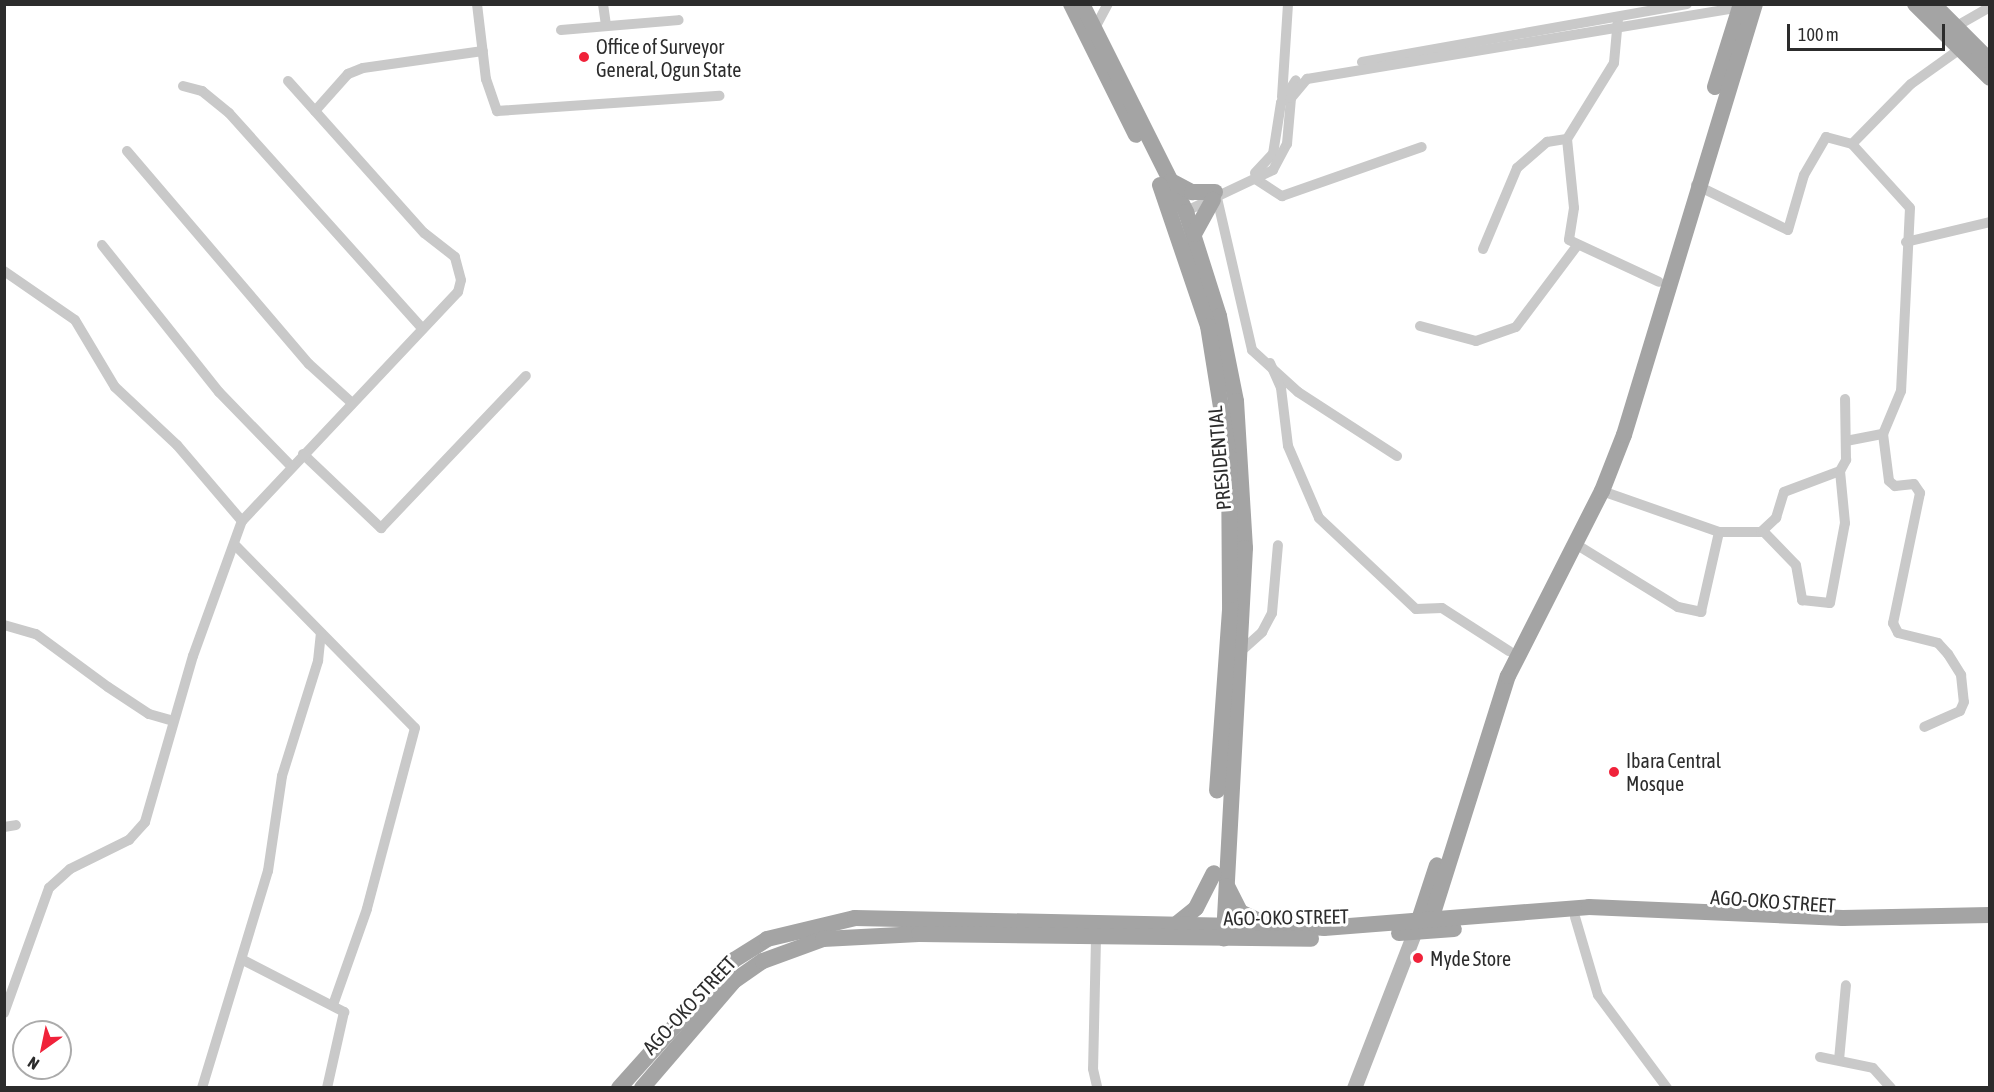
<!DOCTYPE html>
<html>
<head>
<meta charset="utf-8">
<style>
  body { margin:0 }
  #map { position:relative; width:1994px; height:1092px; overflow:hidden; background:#fff; font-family:"Asap Condensed",sans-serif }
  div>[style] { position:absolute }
  .street>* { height:10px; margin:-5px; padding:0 5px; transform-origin:5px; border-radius:5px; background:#c9c9c9 }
  .secondary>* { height:15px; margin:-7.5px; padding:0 7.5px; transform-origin:7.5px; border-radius:7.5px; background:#b6b6b6 }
  .primary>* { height:16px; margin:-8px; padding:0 8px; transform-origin:8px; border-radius:8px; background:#a4a4a4 }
  .dots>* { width:16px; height:16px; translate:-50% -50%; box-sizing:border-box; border:3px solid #fff; border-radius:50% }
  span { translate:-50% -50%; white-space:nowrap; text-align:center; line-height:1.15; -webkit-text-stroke:6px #fff; paint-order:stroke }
  .poi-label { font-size:20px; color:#2c2c2c }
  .left { translate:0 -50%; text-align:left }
  .street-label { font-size:20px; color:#2c2c2c }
  .frame { position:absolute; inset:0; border:6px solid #2c2c2c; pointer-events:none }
  .north { position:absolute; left:12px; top:1020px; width:60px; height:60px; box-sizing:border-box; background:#fff; border:2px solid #ababab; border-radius:50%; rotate:213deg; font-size:16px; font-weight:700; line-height:24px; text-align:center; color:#2c2c2c }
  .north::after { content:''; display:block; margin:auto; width:21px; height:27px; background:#f0223a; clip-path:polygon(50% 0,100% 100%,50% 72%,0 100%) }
  .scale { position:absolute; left:1787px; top:24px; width:158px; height:27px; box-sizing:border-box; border:3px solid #2c2c2c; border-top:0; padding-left:8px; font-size:18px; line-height:21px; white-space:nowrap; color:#2c2c2c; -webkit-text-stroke:4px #fff; paint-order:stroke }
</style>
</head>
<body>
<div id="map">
  <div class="street">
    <div style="left:477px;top:4px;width:76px;rotate:83.2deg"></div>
    <div style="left:486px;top:79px;width:34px;rotate:71deg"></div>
    <div style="left:497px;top:111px;width:223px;rotate:-3.9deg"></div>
    <div style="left:603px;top:4px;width:21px;rotate:82deg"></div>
    <div style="left:1618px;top:19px;width:44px;rotate:95.2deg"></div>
    <div style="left:1614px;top:63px;width:89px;rotate:121.7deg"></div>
    <div style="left:1567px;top:139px;width:69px;rotate:84.2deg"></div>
    <div style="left:1574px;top:208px;width:32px;rotate:99deg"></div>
    <div style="left:1569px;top:240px;width:99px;rotate:25deg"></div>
    <div style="left:1955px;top:27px;width:40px;rotate:-29.7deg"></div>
    <div style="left:1095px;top:28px;width:27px;rotate:-62deg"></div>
    <div style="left:561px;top:30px;width:118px;rotate:-4.8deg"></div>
    <div style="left:1362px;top:62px;width:330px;rotate:-10.1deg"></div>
    <div style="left:183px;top:86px;width:20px;rotate:15deg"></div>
    <div style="left:202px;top:91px;width:35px;rotate:39deg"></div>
    <div style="left:229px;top:113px;width:290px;rotate:48.1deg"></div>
    <div style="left:1282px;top:97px;width:93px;rotate:-86.3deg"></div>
    <div style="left:315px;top:111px;width:50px;rotate:-48.3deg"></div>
    <div style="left:348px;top:74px;width:16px;rotate:-22deg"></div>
    <div style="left:363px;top:68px;width:121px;rotate:-8.1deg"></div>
    <div style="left:1852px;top:144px;width:84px;rotate:-45.5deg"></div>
    <div style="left:1911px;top:84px;width:60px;rotate:-35.5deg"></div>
    <div style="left:127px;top:151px;width:280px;rotate:49.5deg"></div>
    <div style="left:309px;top:364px;width:58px;rotate:42.2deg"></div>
    <div style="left:1255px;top:173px;width:26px;rotate:-47deg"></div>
    <div style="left:1273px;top:154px;width:52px;rotate:-81.1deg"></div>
    <div style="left:1281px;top:103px;width:27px;rotate:-57deg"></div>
    <div style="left:1257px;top:180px;width:30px;rotate:33deg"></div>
    <div style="left:1282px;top:196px;width:148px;rotate:-19.3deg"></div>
    <div style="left:1696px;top:185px;width:102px;rotate:26.1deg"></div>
    <div style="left:1788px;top:230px;width:57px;rotate:-73.8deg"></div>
    <div style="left:1804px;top:175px;width:44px;rotate:-59.9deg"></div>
    <div style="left:1826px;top:137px;width:27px;rotate:15deg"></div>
    <div style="left:1852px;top:144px;width:86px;rotate:47.8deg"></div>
    <div style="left:1910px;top:208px;width:183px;rotate:92.8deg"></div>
    <div style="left:1901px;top:391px;width:47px;rotate:112.7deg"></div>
    <div style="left:1883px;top:434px;width:47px;rotate:82.7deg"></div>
    <div style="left:1889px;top:481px;width:8px;rotate:40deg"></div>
    <div style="left:1895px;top:486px;width:19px;rotate:-6deg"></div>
    <div style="left:1914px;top:484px;width:11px;rotate:56deg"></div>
    <div style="left:1920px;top:493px;width:133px;rotate:101.7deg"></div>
    <div style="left:1893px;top:623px;width:11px;rotate:63deg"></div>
    <div style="left:1898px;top:633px;width:41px;rotate:14deg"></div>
    <div style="left:1938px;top:643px;width:15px;rotate:48deg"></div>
    <div style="left:1948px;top:654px;width:25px;rotate:58deg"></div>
    <div style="left:1961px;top:675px;width:27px;rotate:84deg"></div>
    <div style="left:1964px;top:702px;width:10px;rotate:114deg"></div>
    <div style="left:1960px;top:711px;width:39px;rotate:156deg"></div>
    <div style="left:1217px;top:198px;width:156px;rotate:77deg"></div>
    <div style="left:1252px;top:350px;width:62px;rotate:42.4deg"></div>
    <div style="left:1298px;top:392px;width:118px;rotate:32.9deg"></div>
    <div style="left:1180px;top:214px;width:103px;rotate:-25.3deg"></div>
    <div style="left:1273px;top:170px;width:30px;rotate:-62deg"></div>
    <div style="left:1287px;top:144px;width:46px;rotate:-85deg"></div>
    <div style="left:1291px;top:98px;width:25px;rotate:-50deg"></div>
    <div style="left:1307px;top:79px;width:443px;rotate:-9.4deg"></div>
    <div style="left:1906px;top:242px;width:86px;rotate:-13.4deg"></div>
    <div style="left:102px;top:245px;width:188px;rotate:51.5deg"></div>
    <div style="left:219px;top:392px;width:105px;rotate:45.8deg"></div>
    <div style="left:1483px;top:249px;width:88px;rotate:-67.2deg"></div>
    <div style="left:1517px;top:168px;width:40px;rotate:-41deg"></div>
    <div style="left:1547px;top:142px;width:20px;rotate:-9deg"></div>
    <div style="left:4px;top:271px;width:86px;rotate:34.6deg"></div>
    <div style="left:75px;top:320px;width:78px;rotate:59.2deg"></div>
    <div style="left:115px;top:387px;width:85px;rotate:43.1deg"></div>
    <div style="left:177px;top:445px;width:100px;rotate:49.5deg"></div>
    <div style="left:1420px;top:326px;width:58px;rotate:15deg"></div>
    <div style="left:1476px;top:341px;width:42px;rotate:-19.3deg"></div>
    <div style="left:1516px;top:327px;width:100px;rotate:-53.1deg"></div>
    <div style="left:1270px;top:363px;width:27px;rotate:66deg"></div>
    <div style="left:1281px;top:388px;width:58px;rotate:83.1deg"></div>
    <div style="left:1288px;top:446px;width:78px;rotate:66.7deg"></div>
    <div style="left:1319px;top:518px;width:133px;rotate:43.2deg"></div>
    <div style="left:1416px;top:609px;width:26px;rotate:-2deg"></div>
    <div style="left:1442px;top:608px;width:80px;rotate:32.7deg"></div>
    <div style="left:1846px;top:441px;width:38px;rotate:-11deg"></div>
    <div style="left:303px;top:454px;width:108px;rotate:43.5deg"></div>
    <div style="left:381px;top:528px;width:210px;rotate:-46.4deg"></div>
    <div style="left:1602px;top:491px;width:124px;rotate:19.3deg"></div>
    <div style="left:1719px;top:532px;width:42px"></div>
    <div style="left:1761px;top:532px;width:21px;rotate:-43deg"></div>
    <div style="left:1776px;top:518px;width:27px;rotate:-73deg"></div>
    <div style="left:1784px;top:492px;width:60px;rotate:-20.6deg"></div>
    <div style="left:1840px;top:471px;width:13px;rotate:-61deg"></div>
    <div style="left:1846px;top:460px;width:61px;rotate:-90.9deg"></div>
    <div style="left:1763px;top:531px;width:47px;rotate:45.9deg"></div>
    <div style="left:1796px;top:565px;width:36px;rotate:80deg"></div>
    <div style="left:1802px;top:600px;width:28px;rotate:6deg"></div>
    <div style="left:1830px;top:603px;width:81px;rotate:-79.4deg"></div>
    <div style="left:1845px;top:523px;width:52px;rotate:-95.5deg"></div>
    <div style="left:1574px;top:543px;width:122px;rotate:31.6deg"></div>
    <div style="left:1678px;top:607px;width:24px;rotate:12deg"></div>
    <div style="left:1701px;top:612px;width:82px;rotate:-77.3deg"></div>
    <div style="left:236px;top:546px;width:255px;rotate:45.5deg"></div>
    <div style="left:415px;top:728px;width:187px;rotate:104.9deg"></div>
    <div style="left:367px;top:909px;width:102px;rotate:109.5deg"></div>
    <div style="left:4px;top:625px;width:33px;rotate:16deg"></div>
    <div style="left:36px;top:634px;width:89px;rotate:36.4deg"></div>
    <div style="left:108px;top:687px;width:49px;rotate:33.4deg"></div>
    <div style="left:149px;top:714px;width:25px;rotate:16deg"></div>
    <div style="left:1240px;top:652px;width:30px;rotate:-42deg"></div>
    <div style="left:1262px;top:632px;width:21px;rotate:-62deg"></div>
    <div style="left:1272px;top:613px;width:68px;rotate:-85deg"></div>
    <div style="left:4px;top:827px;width:12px;rotate:-9deg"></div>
    <div style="left:1575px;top:917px;width:81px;rotate:73.6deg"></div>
    <div style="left:1598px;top:995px;width:116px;rotate:53.4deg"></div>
    <div style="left:1096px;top:939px;width:130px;rotate:91.3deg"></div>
    <div style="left:1093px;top:1069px;width:18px;rotate:77deg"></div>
    <div style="left:243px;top:960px;width:114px;rotate:27.2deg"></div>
    <div style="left:344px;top:1012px;width:78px;rotate:102.6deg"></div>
    <div style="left:4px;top:1013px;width:133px;rotate:-70.2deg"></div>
    <div style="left:49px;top:888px;width:28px;rotate:-42deg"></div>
    <div style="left:70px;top:869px;width:66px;rotate:-26.2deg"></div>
    <div style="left:129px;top:840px;width:24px;rotate:-48deg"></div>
    <div style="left:145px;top:822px;width:173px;rotate:-73.9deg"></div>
    <div style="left:193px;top:656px;width:144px;rotate:-70.1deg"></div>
    <div style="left:242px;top:521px;width:315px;rotate:-46.7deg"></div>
    <div style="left:458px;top:292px;width:12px;rotate:-76deg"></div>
    <div style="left:461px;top:280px;width:24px;rotate:-105deg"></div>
    <div style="left:455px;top:257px;width:39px;rotate:-142deg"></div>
    <div style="left:424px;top:233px;width:204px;rotate:-131.8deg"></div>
    <div style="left:1820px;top:1057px;width:54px;rotate:11.7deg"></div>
    <div style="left:1873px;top:1068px;width:27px;rotate:48deg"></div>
    <div style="left:1839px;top:1060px;width:75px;rotate:-84.7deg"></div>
    <div style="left:202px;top:1088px;width:227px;rotate:-73.1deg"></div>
    <div style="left:268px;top:871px;width:96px;rotate:-81.6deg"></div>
    <div style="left:282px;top:776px;width:121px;rotate:-72.6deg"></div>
    <div style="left:318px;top:661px;width:28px;rotate:-84deg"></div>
  </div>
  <div class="secondary">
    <div style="left:1354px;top:1088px;width:168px;rotate:-68.8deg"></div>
  </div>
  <div class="primary">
    <div style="left:1071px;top:4px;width:146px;rotate:63.6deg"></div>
    <div style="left:1082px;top:4px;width:233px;rotate:63.4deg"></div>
    <div style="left:1186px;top:212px;width:109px;rotate:72.4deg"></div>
    <div style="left:1219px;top:316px;width:87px;rotate:78.7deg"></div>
    <div style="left:1236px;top:401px;width:147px;rotate:86.5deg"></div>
    <div style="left:1245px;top:548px;width:391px;rotate:93.1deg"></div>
    <div style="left:1915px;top:4px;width:105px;rotate:44.6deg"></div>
    <div style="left:1933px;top:4px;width:81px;rotate:45deg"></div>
    <div style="left:1715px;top:87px;width:87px;rotate:-72.6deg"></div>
    <div style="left:1171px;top:181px;width:24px;rotate:28deg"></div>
    <div style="left:1192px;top:192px;width:23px"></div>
    <div style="left:1160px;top:185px;width:149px;rotate:71.2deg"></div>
    <div style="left:1208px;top:326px;width:133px;rotate:80.9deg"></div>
    <div style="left:1229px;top:457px;width:153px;rotate:89.6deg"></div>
    <div style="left:1230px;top:610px;width:181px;rotate:94.1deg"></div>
    <div style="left:1194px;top:234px;width:39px;rotate:-61deg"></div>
    <div style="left:1227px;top:886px;width:29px;rotate:63deg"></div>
    <div style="left:1240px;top:912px;width:29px;rotate:25deg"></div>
    <div style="left:1174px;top:926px;width:28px;rotate:-39deg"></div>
    <div style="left:1196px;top:908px;width:39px;rotate:-63deg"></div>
    <div style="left:1416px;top:929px;width:67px;rotate:-71.8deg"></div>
    <div style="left:1428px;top:929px;width:265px;rotate:-72.5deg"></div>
    <div style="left:1508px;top:676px;width:208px;rotate:-63.1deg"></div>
    <div style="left:1602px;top:491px;width:60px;rotate:-68.6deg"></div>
    <div style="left:1624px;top:435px;width:450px;rotate:-73.1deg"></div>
    <div style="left:1399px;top:933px;width:55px;rotate:-4.2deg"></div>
    <div style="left:619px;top:1088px;width:172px;rotate:-48.1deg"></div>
    <div style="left:734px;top:960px;width:39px;rotate:-32deg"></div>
    <div style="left:767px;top:939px;width:90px;rotate:-13.4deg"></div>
    <div style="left:855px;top:918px;width:469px;rotate:1.2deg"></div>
    <div style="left:1324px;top:928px;width:266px;rotate:-4.5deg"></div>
    <div style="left:1589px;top:907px;width:254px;rotate:2.5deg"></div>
    <div style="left:1843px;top:918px;width:147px;rotate:-1.2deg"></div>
    <div style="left:642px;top:1088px;width:141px;rotate:-49.3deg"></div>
    <div style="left:734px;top:981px;width:35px;rotate:-35deg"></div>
    <div style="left:763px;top:961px;width:64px;rotate:-20.1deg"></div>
    <div style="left:823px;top:939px;width:96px;rotate:-3deg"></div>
    <div style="left:919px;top:934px;width:392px;rotate:0.7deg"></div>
  </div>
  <div class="dots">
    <div style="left:584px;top:57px;background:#f0223a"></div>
    <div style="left:1614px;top:772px;background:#f0223a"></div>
    <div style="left:1418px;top:958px;background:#f0223a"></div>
  </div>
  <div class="poi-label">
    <span class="left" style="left:596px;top:58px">Office of Surveyor<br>General, Ogun State</span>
    <span class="left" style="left:1626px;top:772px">Ibara Central<br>Mosque</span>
    <span class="left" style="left:1430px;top:958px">Myde Store</span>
  </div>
  <div class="street-label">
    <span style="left:1219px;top:458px;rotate:-95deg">PRESIDENTIAL</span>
    <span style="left:1773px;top:901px;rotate:4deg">AGO-OKO STREET</span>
    <span style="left:1286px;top:917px;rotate:-1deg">AGO-OKO STREET</span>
    <span style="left:689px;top:1005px;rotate:-47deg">AGO-OKO STREET</span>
  </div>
  <div class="frame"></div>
  <div class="north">N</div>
  <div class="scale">100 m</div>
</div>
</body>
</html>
